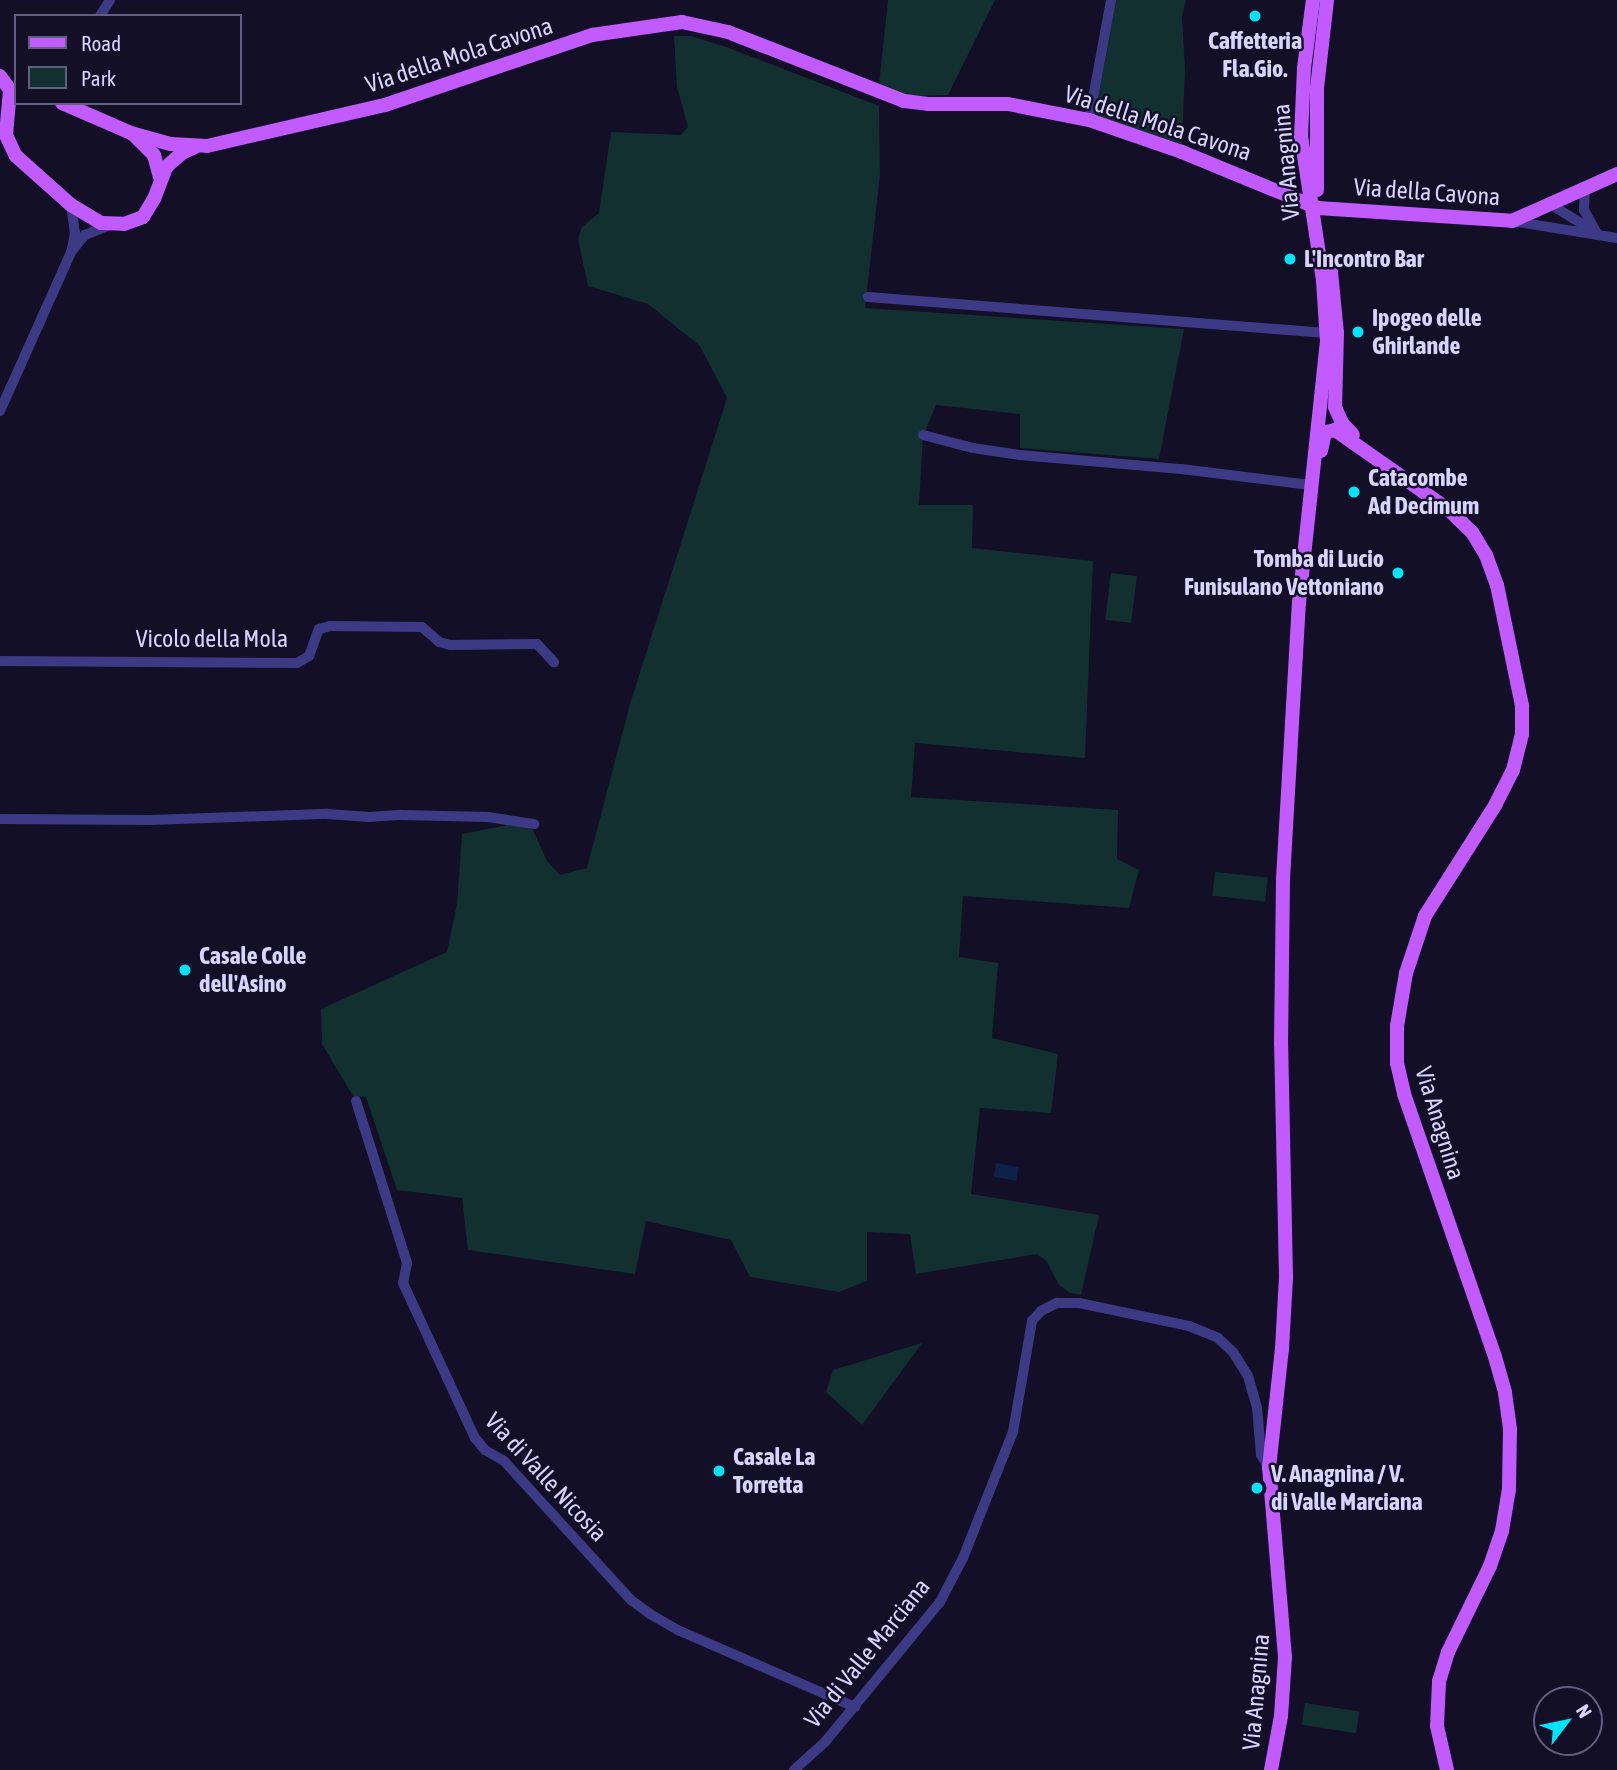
<!DOCTYPE html>
<html>
<head>
<meta charset="utf-8">
<style>
  body { margin:0 }
  #map { position:relative; width:1617px; height:1770px; overflow:hidden; background:#130f26; font-family:"Asap Condensed",sans-serif }
  div>[style] { position:absolute }
  .green>* { inset:0; background:#12302f; transform-origin:0 0 }
  .water>* { inset:0; background:#0c2248; transform-origin:0 0 }
  .minor>* { height:10px; margin:-5px; padding:0 5px; transform-origin:5px; border-radius:5px; background:#3d3a85 }
  .major>* { height:14px; margin:-7px; padding:0 7px; transform-origin:7px; border-radius:7px; background:#c25bff }
  .dots>* { width:19px; height:19px; translate:-50% -50%; box-sizing:border-box; border:4px solid #130f26; border-radius:50% }
  span { translate:-50% -50%; white-space:nowrap; text-align:center; line-height:1.15; -webkit-text-stroke:5px #130f26; paint-order:stroke }
  .poi-label { font-size:24px; color:#d9d4ff; font-weight:700 }
  .left { translate:0 -50%; text-align:left }
  .right { translate:-100% -50%; text-align:right }
  .street-label { font-size:24px; color:#d9d4ff }
  .legend { position:absolute; left:14px; top:14px; width:228px; height:91px; box-sizing:border-box; background:#130f26; border:2px solid #625e7d; margin:0; padding:9px 12px; list-style:none; font-size:21px; color:#d9d4ff }
  .legend li { display:flex; align-items:center; gap:14px; height:35px }
  .legend b { width:35px; border:2px solid #625e7d }
  .north { position:absolute; left:1533px; top:1686px; width:70px; height:70px; box-sizing:border-box; background:#130f26; border:2px solid #625e7d; border-radius:50%; rotate:58deg; font-size:19px; font-weight:700; line-height:28px; text-align:center; color:#d9d4ff }
  .north::after { content:''; display:block; margin:auto; width:24px; height:32px; background:#00e5ff; clip-path:polygon(50% 0,100% 100%,50% 72%,0 100%) }
</style>
</head>
<body>
<div id="map">
  <div class="green">
    <div style="clip-path:polygon(888px 0,995px 0,948px 95px,909px 96px,879px 85px)"></div>
    <div style="clip-path:polygon(1116px 0,1186px 0,1182px 16px,1185px 69px,1182px 144px,1095px 116px)"></div>
    <div style="clip-path:polygon(674px 36px,691px 36px,729px 48px,879px 106px,880px 174px,865px 308px,1184px 329px,1159px 459px,1020px 448px,1020px 414px,936px 405px,923px 436px,919px 505px,973px 505px,972px 548px,1093px 561px,1085px 758px,915px 743px,911px 797px,1118px 810px,1117px 859px,1139px 870px,1129px 908px,963px 896px,959px 957px,998px 963px,992px 1038px,1058px 1054px,1051px 1113px,980px 1108px,971px 1194px,1099px 1215px,1081px 1295px,1070px 1293px,1059px 1285px,1047px 1262px,1037px 1254px,916px 1274px,910px 1234px,867px 1232px,867px 1281px,839px 1292px,750px 1277px,731px 1240px,646px 1221px,635px 1274px,468px 1250px,462px 1198px,397px 1190px,366px 1097px,353px 1096px,322px 1044px,321px 1009px,447px 952px,457px 904px,462px 834px,513px 824px,532px 828px,547px 861px,560px 875px,587px 868px,630px 704px,727px 398px,700px 346px,648px 304px,588px 286px,578px 239px,582px 227px,599px 213px,611px 132px,681px 135px,688px 127px,677px 87px)"></div>
    <div style="left:1111px;top:573px;width:26px;height:47px;rotate:7deg"></div>
    <div style="left:1215px;top:872px;width:53px;height:24px;rotate:6deg"></div>
    <div style="clip-path:polygon(922px 1343px,862px 1425px,826px 1392px,833px 1370px)"></div>
    <div style="left:1305px;top:1703px;width:55px;height:22px;rotate:9deg"></div>
  </div>
  <div class="water">
    <div style="left:996px;top:1163px;width:23px;height:14px;rotate:10deg"></div>
  </div>
  <div class="minor">
    <div style="left:100px;top:16px;width:19px;rotate:-58deg"></div>
    <div style="left:1089px;top:120px;width:122px;rotate:-79.6deg"></div>
    <div style="left:1585px;top:189px;width:21px;rotate:93deg"></div>
    <div style="left:1584px;top:210px;width:25px;rotate:61deg"></div>
    <div style="left:1550px;top:204px;width:51px;rotate:32.1deg"></div>
    <div style="left:71px;top:205px;width:27px;rotate:82deg"></div>
    <div style="left:75px;top:232px;width:17px;rotate:100deg"></div>
    <div style="left:1512px;top:221px;width:106px;rotate:9.2deg"></div>
    <div style="left:868px;top:297px;width:460px;rotate:4.5deg"></div>
    <div style="left:0;top:411px;width:174px;rotate:-65.9deg"></div>
    <div style="left:71px;top:252px;width:22px;rotate:-51deg"></div>
    <div style="left:85px;top:235px;width:27px;rotate:-22deg"></div>
    <div style="left:923px;top:435px;width:52px;rotate:14.6deg"></div>
    <div style="left:973px;top:448px;width:48px;rotate:8.5deg"></div>
    <div style="left:1020px;top:455px;width:162px;rotate:5deg"></div>
    <div style="left:1181px;top:469px;width:130px;rotate:7.1deg"></div>
    <div style="left:0;top:661px;width:297px;rotate:0.4deg"></div>
    <div style="left:297px;top:663px;width:14px;rotate:-30deg"></div>
    <div style="left:309px;top:656px;width:29px;rotate:-70deg"></div>
    <div style="left:319px;top:629px;width:11px;rotate:-15deg"></div>
    <div style="left:330px;top:626px;width:92px;rotate:0.6deg"></div>
    <div style="left:422px;top:627px;width:23px;rotate:41deg"></div>
    <div style="left:439px;top:642px;width:11px;rotate:15deg"></div>
    <div style="left:450px;top:645px;width:87px;rotate:-0.7deg"></div>
    <div style="left:537px;top:644px;width:25px;rotate:47deg"></div>
    <div style="left:0;top:819px;width:151px;rotate:0.4deg"></div>
    <div style="left:151px;top:820px;width:176px;rotate:-2deg"></div>
    <div style="left:327px;top:814px;width:42px;rotate:4.1deg"></div>
    <div style="left:369px;top:817px;width:32px;rotate:-4deg"></div>
    <div style="left:401px;top:815px;width:87px;rotate:1.3deg"></div>
    <div style="left:488px;top:817px;width:47px;rotate:8.7deg"></div>
    <div style="left:356px;top:1101px;width:170px;rotate:72.5deg"></div>
    <div style="left:407px;top:1263px;width:20px;rotate:101deg"></div>
    <div style="left:403px;top:1283px;width:171px;rotate:65.1deg"></div>
    <div style="left:475px;top:1438px;width:16px;rotate:50deg"></div>
    <div style="left:485px;top:1450px;width:22px;rotate:30deg"></div>
    <div style="left:504px;top:1461px;width:188px;rotate:47.6deg"></div>
    <div style="left:631px;top:1600px;width:24px;rotate:36deg"></div>
    <div style="left:650px;top:1614px;width:34px;rotate:30deg"></div>
    <div style="left:680px;top:1631px;width:191px;rotate:23.5deg"></div>
    <div style="left:794px;top:1770px;width:42px;rotate:-42.1deg"></div>
    <div style="left:825px;top:1742px;width:181px;rotate:-50.6deg"></div>
    <div style="left:940px;top:1602px;width:50px;rotate:-62.4deg"></div>
    <div style="left:963px;top:1558px;width:136px;rotate:-68.4deg"></div>
    <div style="left:1013px;top:1432px;width:113px;rotate:-80.3deg"></div>
    <div style="left:1032px;top:1321px;width:13px;rotate:-48deg"></div>
    <div style="left:1041px;top:1311px;width:18px;rotate:-27deg"></div>
    <div style="left:1057px;top:1303px;width:22px"></div>
    <div style="left:1079px;top:1303px;width:112px;rotate:11.8deg"></div>
    <div style="left:1189px;top:1326px;width:31px;rotate:22deg"></div>
    <div style="left:1218px;top:1338px;width:21px;rotate:43deg"></div>
    <div style="left:1233px;top:1352px;width:28px;rotate:58deg"></div>
    <div style="left:1248px;top:1376px;width:32px;rotate:74deg"></div>
    <div style="left:1257px;top:1407px;width:48px;rotate:85.2deg"></div>
    <div style="left:1261px;top:1455px;width:15px;rotate:58deg"></div>
  </div>
  <div class="major">
    <div style="left:0;top:76px;width:17px;rotate:54deg"></div>
    <div style="left:10px;top:90px;width:45px;rotate:95.1deg"></div>
    <div style="left:6px;top:135px;width:23px;rotate:65deg"></div>
    <div style="left:16px;top:156px;width:74px;rotate:41.7deg"></div>
    <div style="left:71px;top:205px;width:35px;rotate:31deg"></div>
    <div style="left:101px;top:223px;width:23px;rotate:2deg"></div>
    <div style="left:124px;top:224px;width:20px;rotate:-20deg"></div>
    <div style="left:143px;top:217px;width:21px;rotate:-59deg"></div>
    <div style="left:154px;top:199px;width:34px;rotate:-69deg"></div>
    <div style="left:166px;top:167px;width:21px;rotate:-41deg"></div>
    <div style="left:182px;top:153px;width:14px;rotate:-25deg"></div>
    <div style="left:62px;top:103px;width:75px;rotate:23.5deg"></div>
    <div style="left:131px;top:133px;width:41px;rotate:15.4deg"></div>
    <div style="left:171px;top:144px;width:36px;rotate:3deg"></div>
    <div style="left:207px;top:146px;width:183px;rotate:-13deg"></div>
    <div style="left:385px;top:105px;width:219px;rotate:-18.7deg"></div>
    <div style="left:592px;top:35px;width:91px;rotate:-8.2deg"></div>
    <div style="left:682px;top:22px;width:47px;rotate:12.3deg"></div>
    <div style="left:728px;top:32px;width:189px;rotate:21.4deg"></div>
    <div style="left:904px;top:101px;width:24px;rotate:7deg"></div>
    <div style="left:928px;top:104px;width:80px"></div>
    <div style="left:1008px;top:104px;width:83px;rotate:11.2deg"></div>
    <div style="left:1089px;top:120px;width:98px;rotate:19deg"></div>
    <div style="left:1182px;top:152px;width:147px;rotate:22.4deg"></div>
    <div style="left:1318px;top:208px;width:194px;rotate:3.8deg"></div>
    <div style="left:1512px;top:221px;width:115px;rotate:-24.1deg"></div>
    <div style="left:134px;top:135px;width:28px;rotate:45deg"></div>
    <div style="left:154px;top:155px;width:23px;rotate:75deg"></div>
    <div style="left:1317px;top:190px;width:102px;rotate:-90deg"></div>
    <div style="left:1317px;top:88px;width:89px;rotate:-83.5deg"></div>
    <div style="left:1331px;top:272px;width:61px;rotate:84.4deg"></div>
    <div style="left:1337px;top:333px;width:74px;rotate:91.5deg"></div>
    <div style="left:1335px;top:407px;width:17px;rotate:66deg"></div>
    <div style="left:1342px;top:423px;width:16px;rotate:47deg"></div>
    <div style="left:1321px;top:451px;width:19px;rotate:-78deg"></div>
    <div style="left:1325px;top:432px;width:10px;rotate:-11deg"></div>
    <div style="left:1335px;top:430px;width:138px;rotate:35deg"></div>
    <div style="left:1448px;top:509px;width:33px;rotate:44deg"></div>
    <div style="left:1472px;top:532px;width:27px;rotate:59deg"></div>
    <div style="left:1486px;top:555px;width:32px;rotate:70deg"></div>
    <div style="left:1497px;top:585px;width:124px;rotate:78.3deg"></div>
    <div style="left:1522px;top:706px;width:28px;rotate:90deg"></div>
    <div style="left:1522px;top:734px;width:37px;rotate:104deg"></div>
    <div style="left:1513px;top:770px;width:38px;rotate:117deg"></div>
    <div style="left:1496px;top:804px;width:133px;rotate:122.4deg"></div>
    <div style="left:1425px;top:916px;width:60px;rotate:108.4deg"></div>
    <div style="left:1406px;top:973px;width:54px;rotate:99.6deg"></div>
    <div style="left:1397px;top:1026px;width:37px;rotate:90deg"></div>
    <div style="left:1397px;top:1063px;width:32px;rotate:77deg"></div>
    <div style="left:1404px;top:1094px;width:278px;rotate:70.9deg"></div>
    <div style="left:1495px;top:1357px;width:37px;rotate:74deg"></div>
    <div style="left:1505px;top:1393px;width:37px;rotate:82deg"></div>
    <div style="left:1510px;top:1430px;width:59px;rotate:91deg"></div>
    <div style="left:1509px;top:1489px;width:43px;rotate:99.5deg"></div>
    <div style="left:1502px;top:1531px;width:37px;rotate:109deg"></div>
    <div style="left:1490px;top:1566px;width:96px;rotate:116deg"></div>
    <div style="left:1448px;top:1652px;width:31px;rotate:107deg"></div>
    <div style="left:1439px;top:1682px;width:44px;rotate:92.6deg"></div>
    <div style="left:1437px;top:1726px;width:45px;rotate:77.2deg"></div>
    <div style="left:1271px;top:1770px;width:55px;rotate:-79.5deg"></div>
    <div style="left:1281px;top:1716px;width:59px;rotate:-86.1deg"></div>
    <div style="left:1285px;top:1657px;width:190px;rotate:-94.8deg"></div>
    <div style="left:1269px;top:1468px;width:120px;rotate:-83.8deg"></div>
    <div style="left:1282px;top:1349px;width:72px;rotate:-86.8deg"></div>
    <div style="left:1286px;top:1277px;width:233px;rotate:-91.2deg"></div>
    <div style="left:1281px;top:1044px;width:165px;rotate:-89.3deg"></div>
    <div style="left:1283px;top:879px;width:276px;rotate:-86.7deg"></div>
    <div style="left:1299px;top:603px;width:263px;rotate:-83.9deg"></div>
    <div style="left:1327px;top:341px;width:61px;rotate:-93.8deg"></div>
    <div style="left:1323px;top:280px;width:145px;rotate:-98.7deg"></div>
    <div style="left:1301px;top:137px;width:69px;rotate:-87.5deg"></div>
    <div style="left:1304px;top:68px;width:69px;rotate:-82.5deg"></div>
  </div>
  <div class="dots">
    <div style="left:1255px;top:16px;background:#00e5ff"></div>
    <div style="left:1290px;top:259px;background:#00e5ff"></div>
    <div style="left:1358px;top:332px;background:#00e5ff"></div>
    <div style="left:1354px;top:492px;background:#00e5ff"></div>
    <div style="left:1398px;top:573px;background:#00e5ff"></div>
    <div style="left:185px;top:970px;background:#00e5ff"></div>
    <div style="left:719px;top:1471px;background:#00e5ff"></div>
    <div style="left:1257px;top:1488px;background:#00e5ff"></div>
  </div>
  <div class="poi-label">
    <span style="left:1255px;top:55px">Caffetteria<br>Fla.Gio.</span>
    <span class="left" style="left:1304px;top:259px">L'Incontro Bar</span>
    <span class="left" style="left:1372px;top:332px">Ipogeo delle<br>Ghirlande</span>
    <span class="left" style="left:1368px;top:492px">Catacombe<br>Ad Decimum</span>
    <span class="right" style="left:1384px;top:573px">Tomba di Lucio<br>Funisulano Vettoniano</span>
    <span class="left" style="left:199px;top:970px">Casale Colle<br>dell'Asino</span>
    <span class="left" style="left:733px;top:1471px">Casale La<br>Torretta</span>
    <span class="left" style="left:1271px;top:1488px">V. Anagnina / V.<br>di Valle Marciana</span>
  </div>
  <div class="street-label">
    <span style="left:459px;top:55px;rotate:-18deg">Via della Mola Cavona</span>
    <span style="left:1158px;top:123px;rotate:18deg">Via della Mola Cavona</span>
    <span style="left:1286px;top:162px;rotate:-95deg">Via Anagnina</span>
    <span style="left:1427px;top:192px;rotate:4deg">Via della Cavona</span>
    <span style="left:212px;top:639px">Vicolo della Mola</span>
    <span style="left:1440px;top:1123px;rotate:73deg">Via Anagnina</span>
    <span style="left:546px;top:1477px;rotate:47deg">Via di Valle Nicosia</span>
    <span style="left:867px;top:1653px;rotate:-51deg">Via di Valle Marciana</span>
    <span style="left:1256px;top:1692px;rotate:-85deg">Via Anagnina</span>
  </div>
  <ul class="legend">
  <li><b style="height:9px;background:#c25bff"></b>Road</li>
  <li><b style="height:19px;background:#12302f"></b>Park</li>
  </ul>
  <div class="north">N</div>
</div>
</body>
</html>
